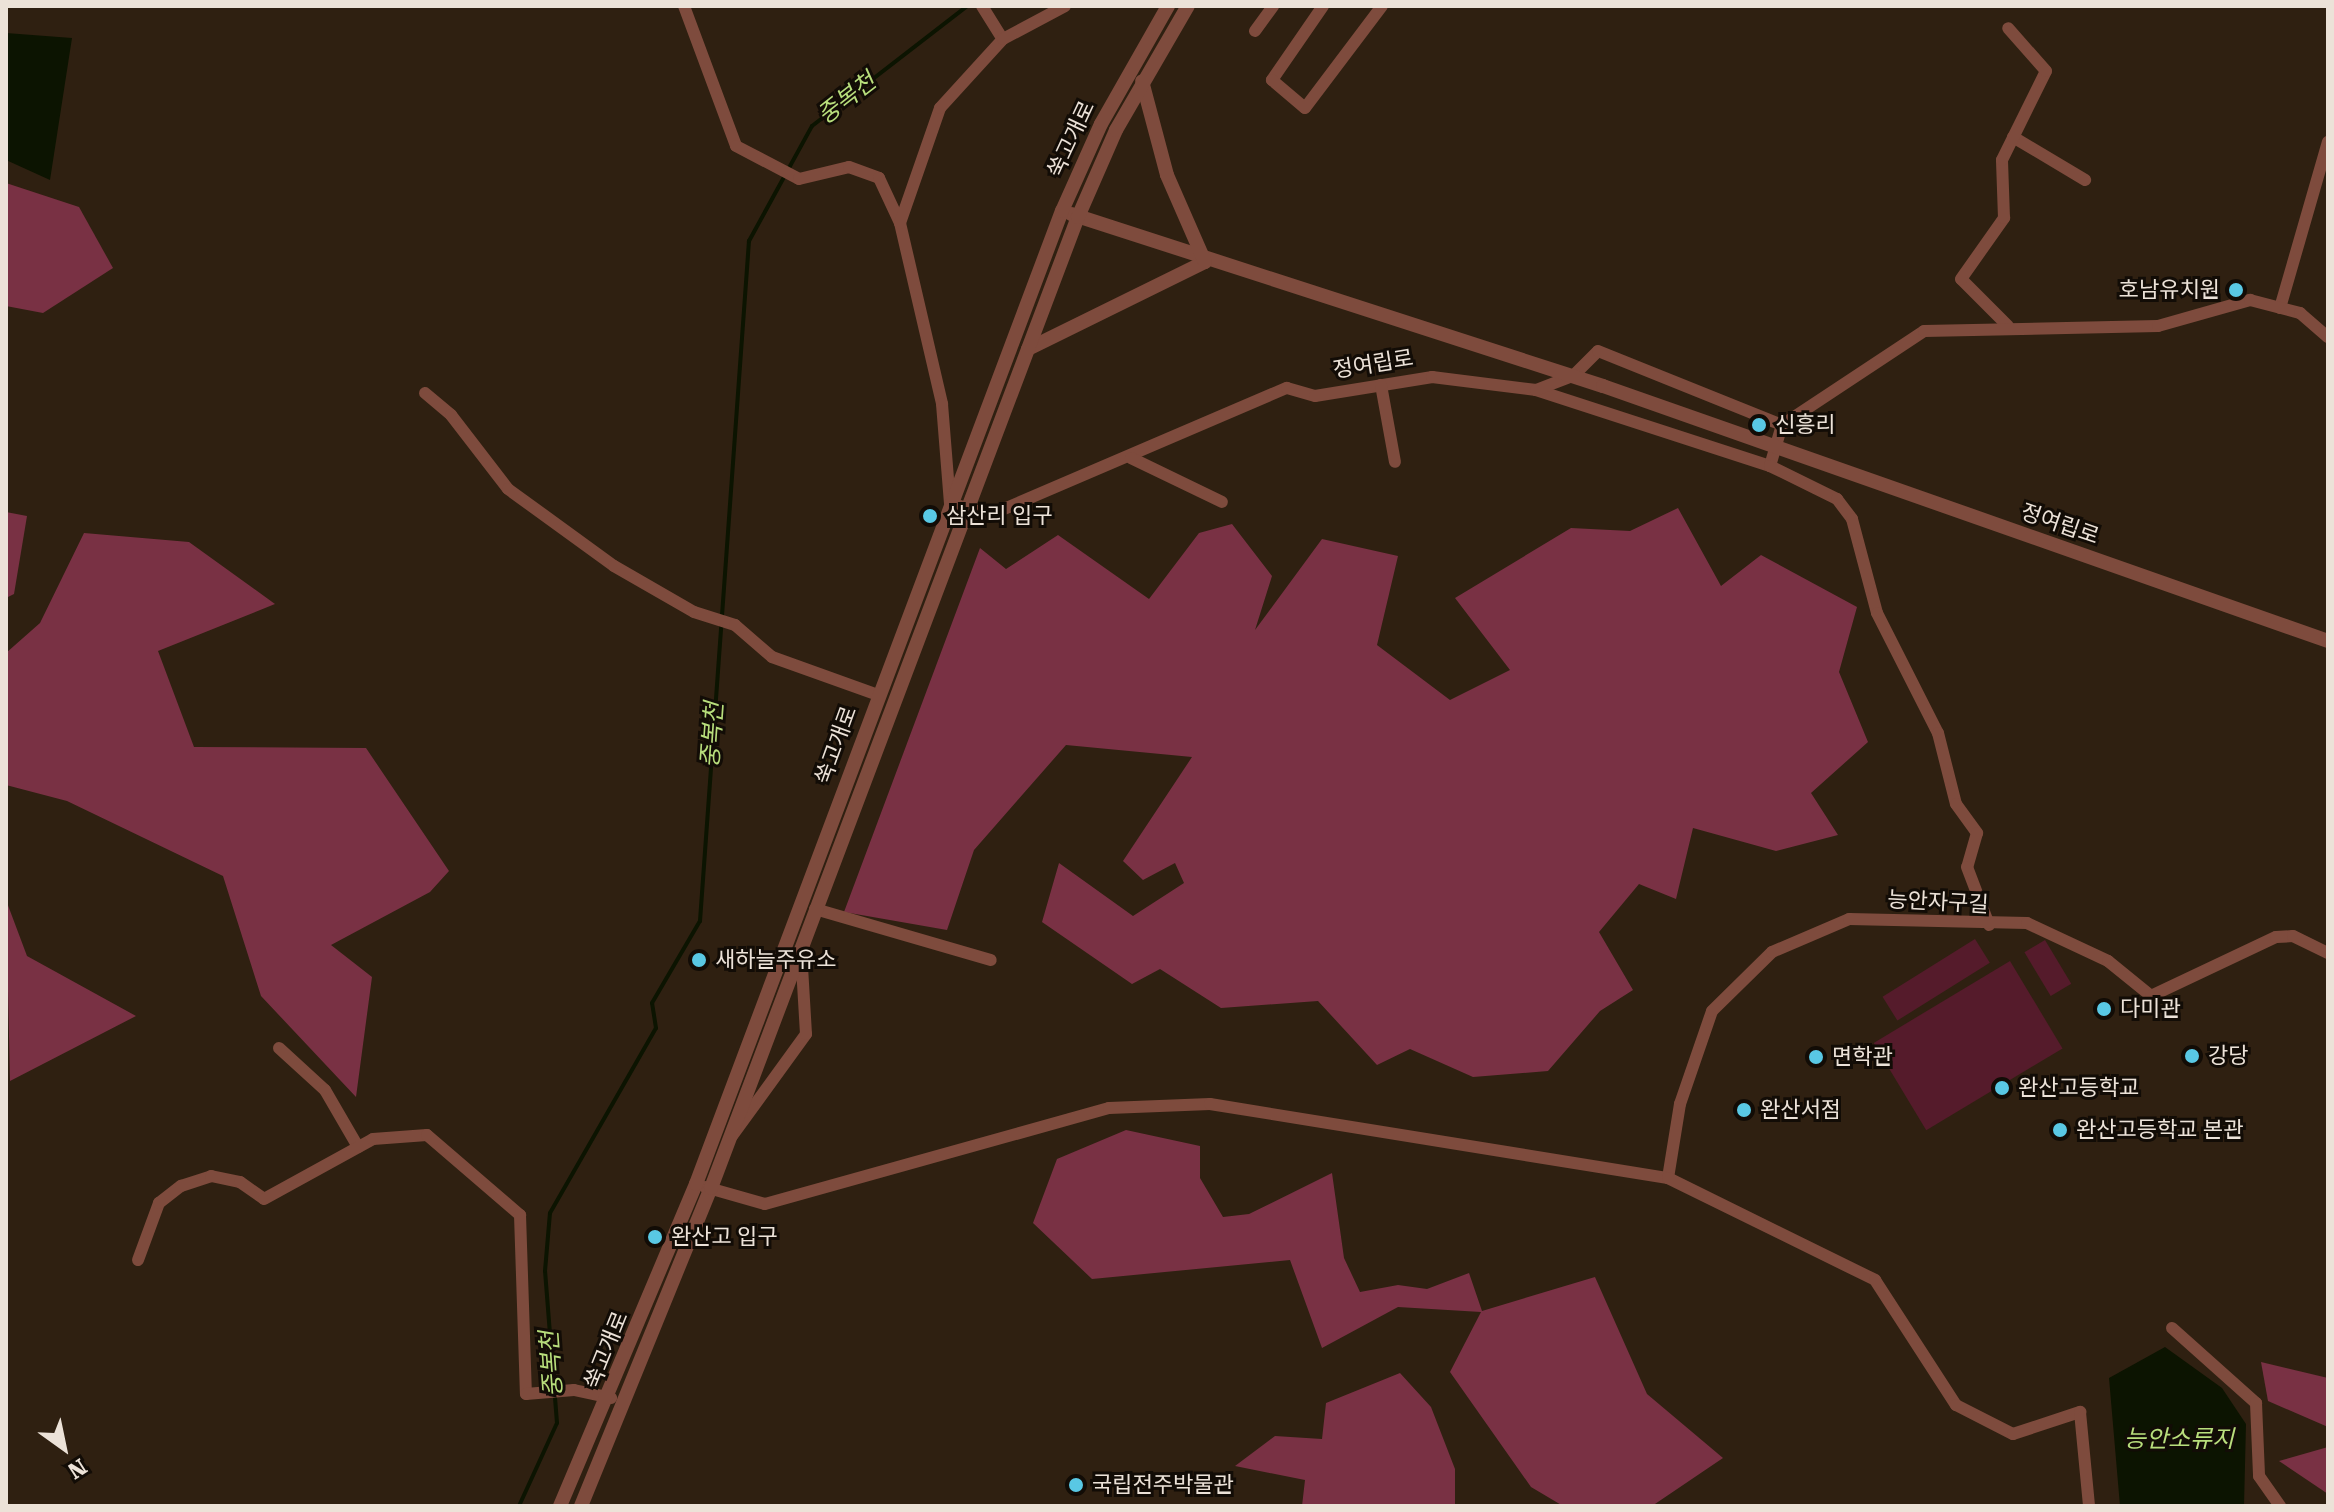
<!DOCTYPE html>
<html>
<head>
<meta charset="utf-8">
<style>
  body { margin:0 }
  #map { position:relative; width:2334px; height:1512px; overflow:hidden; background:#2f2011; font-family:"Roboto Serif","Noto Sans KR",serif }
  div>[style] { position:absolute }
  .green>* { inset:0; background:#551b2b; transform-origin:0 0 }
  .forest>* { inset:0; background:#793144 }
  .water>* { inset:0; background:#0c1401 }
  .stream>* { height:4px; margin:-2px; padding:0 2px; transform-origin:2px; border-radius:2px; background:#0c1401 }
  .minor>* { height:12px; margin:-6px; padding:0 6px; transform-origin:6px; border-radius:6px; background:#7e4b3d }
  .tertiary>* { height:14px; margin:-7px; padding:0 7px; transform-origin:7px; border-radius:7px; background:#7e4b3d }
  .dots>* { width:22px; height:22px; translate:-50% -50%; box-sizing:border-box; border:4px solid #120c06; border-radius:50% }
  span { translate:-50% -50%; white-space:nowrap; text-align:center; line-height:1.15; -webkit-text-stroke:6px #120c06; paint-order:stroke }
  .street-label { font-size:22px; color:#ece2d8 }
  .poi-label { font-size:22px; color:#ece2d8 }
  .right { translate:-100% -50%; text-align:right }
  .left { translate:0 -50%; text-align:left }
  .water-label { font-size:24px; color:#b8de7c; font-style:italic }
  .frame { position:absolute; inset:0; border:8px solid #ece2d8; pointer-events:none }
  .north { position:absolute; left:24px; top:1408px; width:80px; height:80px; -webkit-text-stroke:6px #120c06; paint-order:stroke; rotate:147deg; font-size:22px; font-weight:700; line-height:32px; text-align:center; color:#ece2d8 }
  .north::after { content:''; display:block; margin:auto; width:28px; height:36px; background:#ece2d8; clip-path:polygon(50% 0,100% 100%,50% 72%,0 100%) }
</style>
</head>
<body>
<div id="map">
  <div class="green">
    <div style="left:1975px;top:939px;width:28px;height:109px;rotate:58deg"></div>
    <div style="left:2045px;top:940px;width:51px;height:24px;rotate:59deg"></div>
    <div style="left:2010px;top:961px;width:102px;height:159px;rotate:59deg"></div>
  </div>
  <div class="forest">
    <div style="clip-path:polygon(6px 183px,79px 207px,113px 268px,43px 313px,6px 306px)"></div>
    <div style="clip-path:polygon(1678px 508px,1721px 586px,1761px 555px,1857px 607px,1839px 672px,1868px 742px,1811px 793px,1838px 835px,1776px 851px,1693px 828px,1676px 899px,1639px 884px,1599px 932px,1633px 990px,1600px 1011px,1548px 1071px,1473px 1077px,1410px 1049px,1377px 1065px,1318px 1001px,1221px 1008px,1160px 969px,1132px 984px,1042px 922px,1059px 863px,1133px 916px,1184px 883px,1175px 863px,1143px 880px,1123px 861px,1192px 757px,1066px 745px,974px 850px,947px 930px,844px 912px,980px 548px,1006px 569px,1058px 535px,1149px 599px,1199px 533px,1232px 524px,1272px 576px,1255px 630px,1322px 539px,1398px 556px,1377px 645px,1450px 700px,1510px 670px,1455px 598px,1571px 528px,1630px 531px)"></div>
    <div style="clip-path:polygon(6px 512px,27px 516px,14px 594px,6px 598px)"></div>
    <div style="clip-path:polygon(84px 533px,189px 542px,275px 604px,158px 651px,194px 747px,366px 748px,449px 871px,430px 892px,331px 945px,372px 977px,356px 1097px,261px 996px,223px 876px,67px 801px,6px 785px,6px 653px,40px 623px)"></div>
    <div style="clip-path:polygon(6px 900px,27px 956px,136px 1016px,10px 1081px)"></div>
    <div style="clip-path:polygon(1126px 1130px,1200px 1146px,1200px 1178px,1223px 1217px,1249px 1214px,1332px 1173px,1344px 1258px,1360px 1292px,1398px 1285px,1427px 1289px,1469px 1273px,1482px 1311px,1595px 1277px,1647px 1394px,1723px 1458px,1652px 1506px,1563px 1506px,1531px 1487px,1450px 1372px,1481px 1312px,1398px 1307px,1322px 1348px,1290px 1260px,1092px 1279px,1033px 1223px,1057px 1159px)"></div>
    <div style="clip-path:polygon(2261px 1362px,2328px 1378px,2328px 1427px,2268px 1401px)"></div>
    <div style="clip-path:polygon(1400px 1373px,1431px 1407px,1455px 1469px,1455px 1506px,1302px 1506px,1305px 1480px,1235px 1466px,1275px 1436px,1322px 1439px,1326px 1403px)"></div>
    <div style="clip-path:polygon(2328px 1447px,2328px 1494px,2279px 1461px)"></div>
  </div>
  <div class="water">
    <div style="clip-path:polygon(6px 33px,72px 38px,50px 180px,6px 160px)"></div>
    <div style="clip-path:polygon(2165px 1347px,2222px 1388px,2246px 1424px,2244px 1506px,2120px 1506px,2109px 1378px)"></div>
  </div>
  <div class="stream">
    <div style="left:519px;top:1506px;width:91px;rotate:-65.4deg"></div>
    <div style="left:557px;top:1423px;width:152px;rotate:-94.5deg"></div>
    <div style="left:545px;top:1271px;width:58px;rotate:-85.1deg"></div>
    <div style="left:550px;top:1213px;width:213px;rotate:-60.2deg"></div>
    <div style="left:656px;top:1028px;width:25px;rotate:-99deg"></div>
    <div style="left:652px;top:1003px;width:95px;rotate:-59.7deg"></div>
    <div style="left:700px;top:921px;width:682px;rotate:-85.88deg"></div>
    <div style="left:749px;top:241px;width:131px;rotate:-61.3deg"></div>
    <div style="left:812px;top:126px;width:196px;rotate:-37.7deg"></div>
  </div>
  <div class="minor">
    <div style="left:684px;top:6px;width:149px;rotate:69.6deg"></div>
    <div style="left:736px;top:146px;width:71px;rotate:27.6deg"></div>
    <div style="left:799px;top:179px;width:51px;rotate:-13.5deg"></div>
    <div style="left:849px;top:167px;width:32px;rotate:20deg"></div>
    <div style="left:879px;top:178px;width:50px;rotate:65deg"></div>
    <div style="left:900px;top:223px;width:186px;rotate:76.9deg"></div>
    <div style="left:942px;top:404px;width:99px;rotate:85.4deg"></div>
    <div style="left:950px;top:503px;width:42px;rotate:16.7deg"></div>
    <div style="left:990px;top:515px;width:323px;rotate:-23.2deg"></div>
    <div style="left:1287px;top:388px;width:29px;rotate:16deg"></div>
    <div style="left:1315px;top:396px;width:119px;rotate:-9.2deg"></div>
    <div style="left:1432px;top:377px;width:105px;rotate:7.1deg"></div>
    <div style="left:1536px;top:390px;width:246px;rotate:18deg"></div>
    <div style="left:1770px;top:466px;width:43px;rotate:-73.7deg"></div>
    <div style="left:982px;top:6px;width:39px;rotate:58deg"></div>
    <div style="left:1323px;top:6px;width:90px;rotate:124.6deg"></div>
    <div style="left:1272px;top:80px;width:43px;rotate:40.3deg"></div>
    <div style="left:1305px;top:108px;width:128px;rotate:-53deg"></div>
    <div style="left:1255px;top:31px;width:31px;rotate:-54deg"></div>
    <div style="left:2013px;top:137px;width:84px;rotate:30.8deg"></div>
    <div style="left:900px;top:223px;width:122px;rotate:-70.8deg"></div>
    <div style="left:940px;top:108px;width:93px;rotate:-47.6deg"></div>
    <div style="left:1003px;top:39px;width:70px;rotate:-28deg"></div>
    <div style="left:2280px;top:308px;width:173px;rotate:-73.9deg"></div>
    <div style="left:2008px;top:326px;width:66px;rotate:-135deg"></div>
    <div style="left:1961px;top:279px;width:75px;rotate:-54.8deg"></div>
    <div style="left:2004px;top:218px;width:58px;rotate:-92deg"></div>
    <div style="left:2002px;top:160px;width:99px;rotate:-63.7deg"></div>
    <div style="left:2046px;top:71px;width:57px;rotate:-131.5deg"></div>
    <div style="left:1381px;top:385px;width:78px;rotate:79.7deg"></div>
    <div style="left:1536px;top:390px;width:40px;rotate:-21deg"></div>
    <div style="left:1573px;top:376px;width:35px;rotate:-45deg"></div>
    <div style="left:1598px;top:351px;width:198px;rotate:21.9deg"></div>
    <div style="left:1782px;top:425px;width:170px;rotate:-33.5deg"></div>
    <div style="left:1924px;top:331px;width:234px;rotate:-1.2deg"></div>
    <div style="left:2158px;top:326px;width:96px;rotate:-15.8deg"></div>
    <div style="left:2250px;top:300px;width:52px;rotate:14.6deg"></div>
    <div style="left:2300px;top:313px;width:37px;rotate:41deg"></div>
    <div style="left:425px;top:393px;width:34px;rotate:40deg"></div>
    <div style="left:451px;top:415px;width:93px;rotate:52.4deg"></div>
    <div style="left:508px;top:489px;width:131px;rotate:36deg"></div>
    <div style="left:614px;top:566px;width:92px;rotate:29.9deg"></div>
    <div style="left:694px;top:612px;width:43px;rotate:17.6deg"></div>
    <div style="left:735px;top:625px;width:49px;rotate:40.9deg"></div>
    <div style="left:772px;top:657px;width:113px;rotate:19.7deg"></div>
    <div style="left:1131px;top:458px;width:101px;rotate:25.8deg"></div>
    <div style="left:1770px;top:466px;width:75px;rotate:26.2deg"></div>
    <div style="left:1837px;top:499px;width:25px;rotate:53deg"></div>
    <div style="left:1852px;top:519px;width:97px;rotate:75.1deg"></div>
    <div style="left:1877px;top:613px;width:135px;rotate:63.1deg"></div>
    <div style="left:1938px;top:733px;width:73px;rotate:75.8deg"></div>
    <div style="left:1956px;top:804px;width:36px;rotate:54deg"></div>
    <div style="left:1977px;top:833px;width:35px;rotate:106deg"></div>
    <div style="left:1967px;top:867px;width:62px;rotate:69.2deg"></div>
    <div style="left:815px;top:909px;width:183px;rotate:16.2deg"></div>
    <div style="left:279px;top:1048px;width:62px;rotate:42.4deg"></div>
    <div style="left:325px;top:1090px;width:66px;rotate:59.9deg"></div>
    <div style="left:732px;top:1136px;width:126px;rotate:-54deg"></div>
    <div style="left:806px;top:1034px;width:85px;rotate:-93.4deg"></div>
    <div style="left:1668px;top:1178px;width:75px;rotate:-80.8deg"></div>
    <div style="left:1680px;top:1104px;width:98px;rotate:-71deg"></div>
    <div style="left:1712px;top:1011px;width:84px;rotate:-44.5deg"></div>
    <div style="left:1772px;top:952px;width:84px;rotate:-23.2deg"></div>
    <div style="left:1849px;top:919px;width:178px;rotate:1.3deg"></div>
    <div style="left:2027px;top:923px;width:89px;rotate:25.1deg"></div>
    <div style="left:2108px;top:961px;width:55px;rotate:39.1deg"></div>
    <div style="left:2151px;top:996px;width:138px;rotate:-25.3deg"></div>
    <div style="left:2276px;top:937px;width:17px;rotate:-3deg"></div>
    <div style="left:2293px;top:936px;width:39px;rotate:26deg"></div>
    <div style="left:705px;top:1187px;width:62px;rotate:15.8deg"></div>
    <div style="left:765px;top:1204px;width:357px;rotate:-15.6deg"></div>
    <div style="left:1109px;top:1108px;width:101px;rotate:-2.3deg"></div>
    <div style="left:1210px;top:1104px;width:464px;rotate:9.2deg"></div>
    <div style="left:1668px;top:1178px;width:231px;rotate:26.2deg"></div>
    <div style="left:1875px;top:1280px;width:149px;rotate:57.1deg"></div>
    <div style="left:1956px;top:1405px;width:64px;rotate:27deg"></div>
    <div style="left:2013px;top:1434px;width:71px;rotate:-18.2deg"></div>
    <div style="left:2080px;top:1412px;width:94px;rotate:84.5deg"></div>
    <div style="left:138px;top:1260px;width:61px;rotate:-69.8deg"></div>
    <div style="left:159px;top:1203px;width:28px;rotate:-38deg"></div>
    <div style="left:181px;top:1186px;width:32px;rotate:-18deg"></div>
    <div style="left:211px;top:1176px;width:30px;rotate:12deg"></div>
    <div style="left:240px;top:1182px;width:29px;rotate:35deg"></div>
    <div style="left:264px;top:1199px;width:124px;rotate:-28.8deg"></div>
    <div style="left:373px;top:1139px;width:54px;rotate:-4.2deg"></div>
    <div style="left:427px;top:1135px;width:123px;rotate:40.7deg"></div>
    <div style="left:520px;top:1215px;width:179px;rotate:88.1deg"></div>
    <div style="left:526px;top:1394px;width:48px;rotate:-4.8deg"></div>
    <div style="left:574px;top:1390px;width:38px;rotate:12deg"></div>
    <div style="left:2172px;top:1328px;width:113px;rotate:41.8deg"></div>
    <div style="left:2256px;top:1403px;width:73px;rotate:87.6deg"></div>
    <div style="left:2259px;top:1476px;width:37px;rotate:55deg"></div>
  </div>
  <div class="tertiary">
    <div style="left:1071px;top:214px;width:559px;rotate:17.92deg"></div>
    <div style="left:1603px;top:386px;width:769px;rotate:19.38deg"></div>
    <div style="left:1028px;top:349px;width:197px;rotate:-26.2deg"></div>
    <div style="left:1205px;top:262px;width:95px;rotate:-113.6deg"></div>
    <div style="left:1167px;top:175px;width:97px;rotate:-104.9deg"></div>
    <div style="left:560px;top:1506px;width:350px;rotate:-67.1deg"></div>
    <div style="left:696px;top:1184px;width:1040px;rotate:-69.39deg"></div>
    <div style="left:1062px;top:211px;width:95px;rotate:-65.9deg"></div>
    <div style="left:1101px;top:124px;width:136px;rotate:-60.4deg"></div>
    <div style="left:581px;top:1506px;width:344px;rotate:-67.8deg"></div>
    <div style="left:711px;top:1188px;width:1038px;rotate:-69.3deg"></div>
    <div style="left:1078px;top:217px;width:95px;rotate:-66.4deg"></div>
    <div style="left:1116px;top:130px;width:143px;rotate:-59.9deg"></div>
  </div>
  <div class="dots">
    <div style="left:2236px;top:290px;background:#59c8e4"></div>
    <div style="left:1759px;top:425px;background:#59c8e4"></div>
    <div style="left:930px;top:516px;background:#59c8e4"></div>
    <div style="left:699px;top:960px;background:#59c8e4"></div>
    <div style="left:2104px;top:1009px;background:#59c8e4"></div>
    <div style="left:2192px;top:1056px;background:#59c8e4"></div>
    <div style="left:1816px;top:1057px;background:#59c8e4"></div>
    <div style="left:2002px;top:1088px;background:#59c8e4"></div>
    <div style="left:1744px;top:1110px;background:#59c8e4"></div>
    <div style="left:2060px;top:1130px;background:#59c8e4"></div>
    <div style="left:655px;top:1237px;background:#59c8e4"></div>
    <div style="left:1076px;top:1485px;background:#59c8e4"></div>
  </div>
  <div class="street-label">
    <span style="left:1071px;top:139px;rotate:-65deg">쑥고개로</span>
    <span style="left:1373px;top:364px;rotate:-9deg">정여립로</span>
    <span style="left:2060px;top:524px;rotate:19deg">정여립로</span>
    <span style="left:836px;top:745px;rotate:-70deg">쑥고개로</span>
    <span style="left:1938px;top:902px;rotate:3deg">능안자구길</span>
    <span style="left:606px;top:1350px;rotate:-68deg">쑥고개로</span>
  </div>
  <div class="poi-label">
    <span class="right" style="left:2220px;top:290px">호남유치원</span>
    <span class="left" style="left:1775px;top:425px">신흥리</span>
    <span class="left" style="left:946px;top:516px">삼산리 입구</span>
    <span class="left" style="left:715px;top:960px">새하늘주유소</span>
    <span class="left" style="left:2120px;top:1009px">다미관</span>
    <span class="left" style="left:2208px;top:1056px">강당</span>
    <span class="left" style="left:1832px;top:1057px">면학관</span>
    <span class="left" style="left:2018px;top:1088px">완산고등학교</span>
    <span class="left" style="left:1760px;top:1110px">완산서점</span>
    <span class="left" style="left:2076px;top:1130px">완산고등학교 본관</span>
    <span class="left" style="left:671px;top:1237px">완산고 입구</span>
    <span class="left" style="left:1092px;top:1485px">국립전주박물관</span>
  </div>
  <div class="water-label">
    <span style="left:847px;top:99px;rotate:-38deg">중복천</span>
    <span style="left:713px;top:735px;rotate:-86deg">중복천</span>
    <span style="left:552px;top:1364px;rotate:-94deg">중복천</span>
    <span style="left:2179px;top:1440px">능안소류지</span>
  </div>
  <div class="frame"></div>
  <div class="north">N</div>
</div>
</body>
</html>
